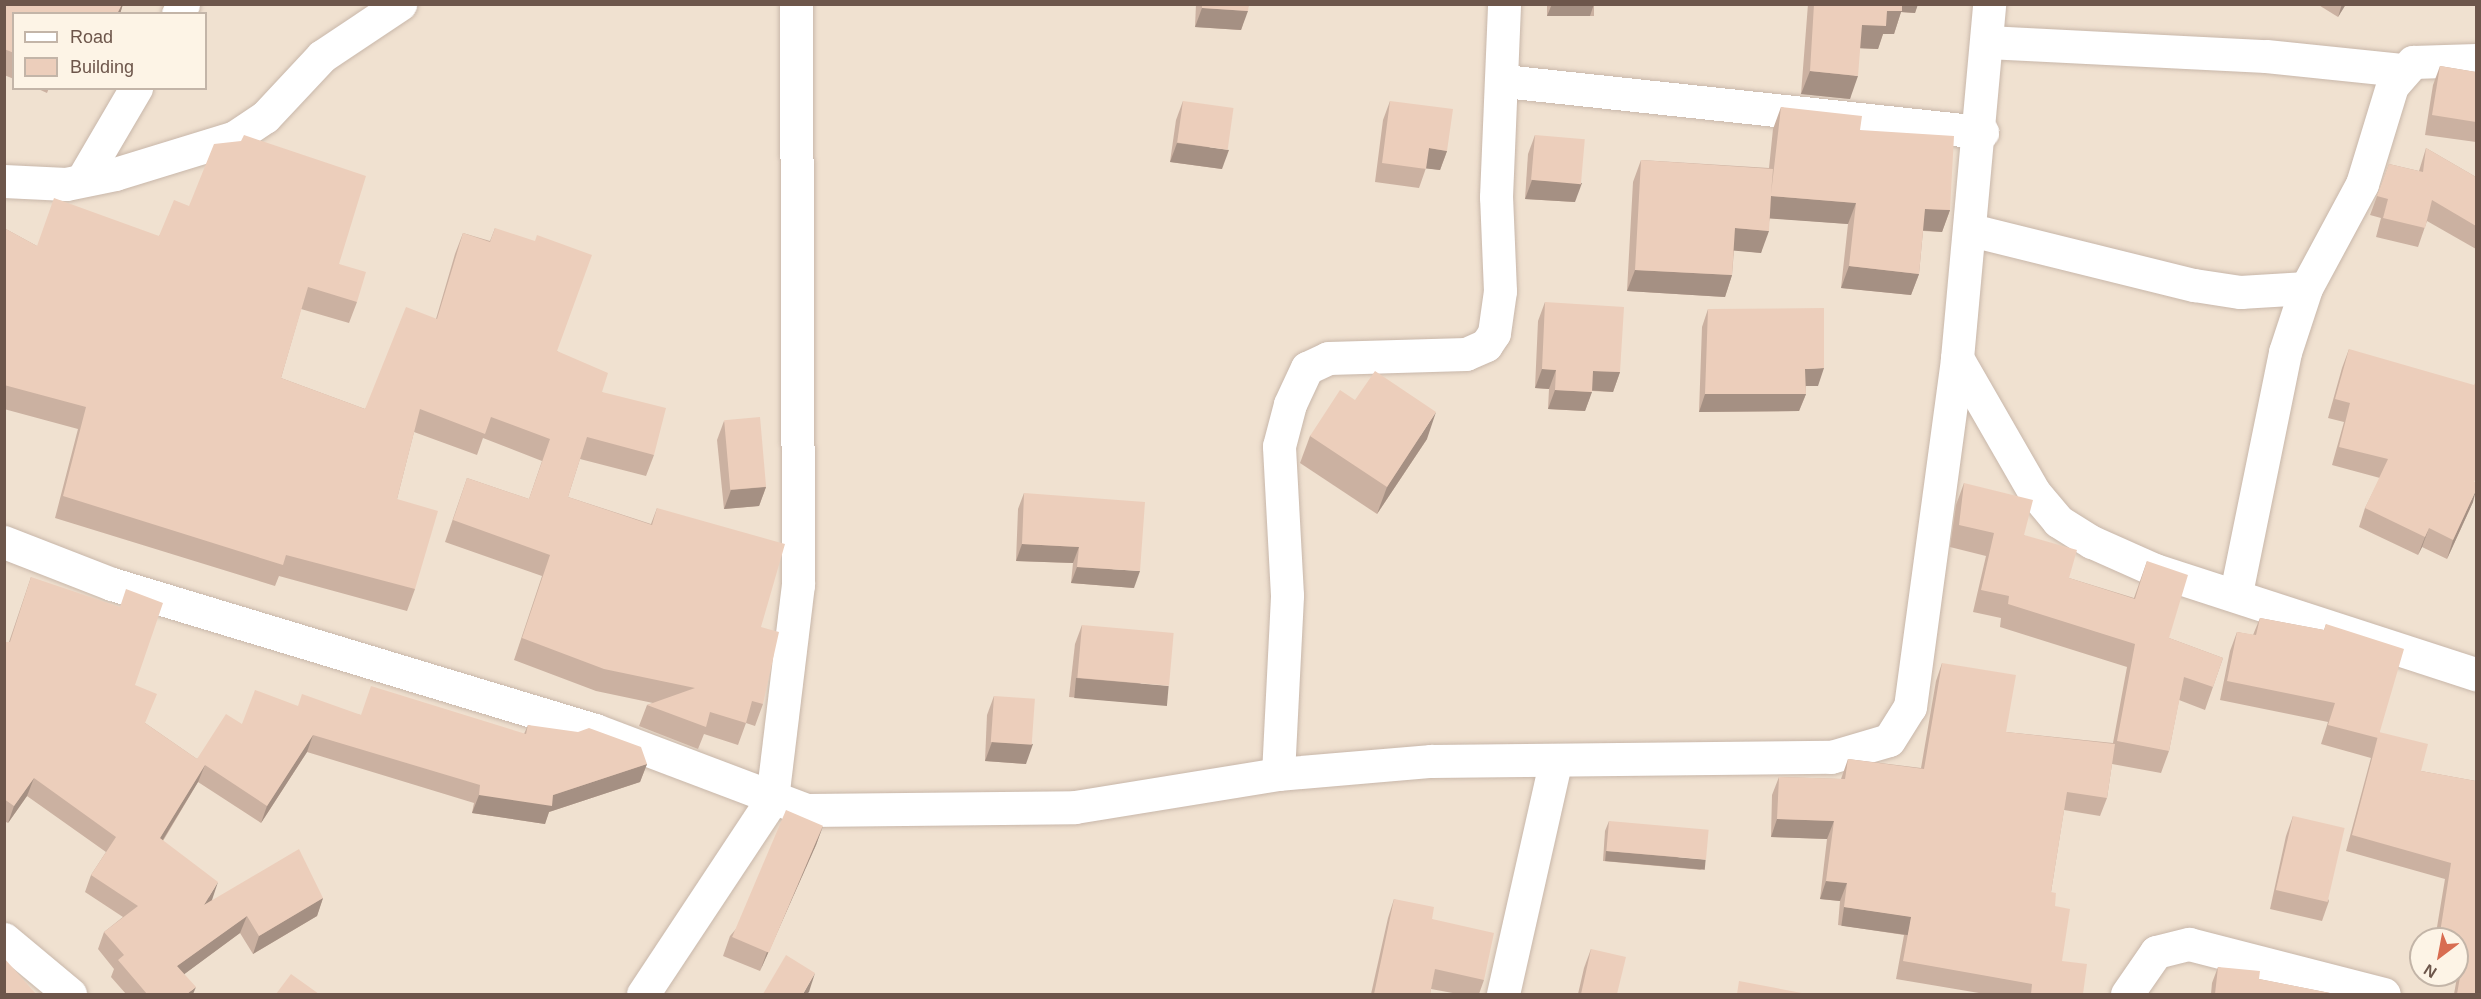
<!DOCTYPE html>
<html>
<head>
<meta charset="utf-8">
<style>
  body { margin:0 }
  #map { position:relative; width:2481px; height:999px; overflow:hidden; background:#f9efe1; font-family:Helvetica,sans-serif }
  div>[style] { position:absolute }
  .residential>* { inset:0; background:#f0e1d0 }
  .roads { filter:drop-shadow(0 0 2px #c8b7aa) drop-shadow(0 0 2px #c8b7aa) }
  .minor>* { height:33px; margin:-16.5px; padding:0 16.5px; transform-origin:16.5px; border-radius:16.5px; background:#fff }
  .wall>* { inset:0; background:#cbb1a1; transform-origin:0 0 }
  .shaded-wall>* { inset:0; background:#a59083; transform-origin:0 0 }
  .building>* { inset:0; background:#eccebb; transform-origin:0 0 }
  span { translate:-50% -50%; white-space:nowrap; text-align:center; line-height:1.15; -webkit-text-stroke:5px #fdf4e6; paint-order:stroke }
  .frame { position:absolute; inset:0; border:6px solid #6d564b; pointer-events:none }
  .legend { position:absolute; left:12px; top:12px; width:195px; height:78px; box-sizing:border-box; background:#fdf4e6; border:2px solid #c3b5a8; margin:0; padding:8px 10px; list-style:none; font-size:18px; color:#6d564b }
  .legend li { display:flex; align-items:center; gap:12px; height:30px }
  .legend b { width:30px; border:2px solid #c3b5a8 }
  .north { position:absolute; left:2409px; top:927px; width:60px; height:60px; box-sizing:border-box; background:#fdf4e6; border:2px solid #c3b5a8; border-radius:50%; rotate:212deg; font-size:16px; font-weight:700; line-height:24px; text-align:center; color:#6d564b }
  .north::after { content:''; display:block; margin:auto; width:21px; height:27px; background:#d86d51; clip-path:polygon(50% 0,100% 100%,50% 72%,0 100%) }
</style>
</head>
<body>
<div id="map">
  <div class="residential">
    <div style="clip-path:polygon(evenodd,5px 5px,2476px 5px,2476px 994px,5px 994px,5px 5px,14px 14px,206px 14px,206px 88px,14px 88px,14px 14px,5px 5px,2421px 939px,2457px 939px,2457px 975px,2421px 975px,2421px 939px)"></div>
  </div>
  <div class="roads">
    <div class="minor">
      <div style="left:178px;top:14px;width:11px;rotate:-63deg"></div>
      <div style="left:1987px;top:42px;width:279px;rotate:2.9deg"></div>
      <div style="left:2266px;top:56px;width:136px;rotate:5.9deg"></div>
      <div style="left:1504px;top:81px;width:481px;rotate:6.1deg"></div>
      <div style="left:82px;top:180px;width:107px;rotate:-59.6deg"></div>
      <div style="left:4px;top:181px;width:62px;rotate:2.8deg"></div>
      <div style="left:66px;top:184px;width:50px;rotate:-11.5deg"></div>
      <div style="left:115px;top:174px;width:126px;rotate:-17.1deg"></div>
      <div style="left:235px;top:137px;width:36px;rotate:-34deg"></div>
      <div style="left:265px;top:117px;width:83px;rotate:-46.9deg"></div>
      <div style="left:322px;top:56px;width:94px;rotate:-33.7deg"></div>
      <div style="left:1971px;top:230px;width:230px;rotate:13.9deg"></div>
      <div style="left:2194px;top:285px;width:47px;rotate:8.7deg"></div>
      <div style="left:2240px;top:292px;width:66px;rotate:-3.5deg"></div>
      <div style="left:1957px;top:358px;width:155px;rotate:60.1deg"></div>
      <div style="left:2034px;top:492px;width:38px;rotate:50deg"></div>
      <div style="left:2058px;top:521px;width:40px;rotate:32deg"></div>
      <div style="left:2092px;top:542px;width:69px;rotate:24deg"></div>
      <div style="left:2155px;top:570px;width:337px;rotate:18deg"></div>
      <div style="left:4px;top:542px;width:116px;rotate:21.3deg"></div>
      <div style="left:112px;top:584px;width:505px;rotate:16.82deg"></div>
      <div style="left:595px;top:730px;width:227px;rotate:20.7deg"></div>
      <div style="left:807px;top:810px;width:268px;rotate:-0.6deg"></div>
      <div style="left:1075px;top:807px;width:206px;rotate:-9.2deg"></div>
      <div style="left:1278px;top:774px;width:154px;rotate:-4.9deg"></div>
      <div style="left:1431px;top:761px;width:400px;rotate:-0.6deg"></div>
      <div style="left:1831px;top:757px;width:60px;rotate:-16.3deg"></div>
      <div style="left:1889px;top:740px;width:39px;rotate:-58deg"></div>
      <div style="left:1910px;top:707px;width:352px;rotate:-82.3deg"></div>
      <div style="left:1957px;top:358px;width:355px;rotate:-84.8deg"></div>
      <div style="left:2236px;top:593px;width:246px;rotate:-78.5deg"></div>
      <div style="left:2285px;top:352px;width:67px;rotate:-71.8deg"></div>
      <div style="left:2306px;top:288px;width:118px;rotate:-61.7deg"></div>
      <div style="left:2362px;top:184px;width:102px;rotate:-73deg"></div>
      <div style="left:2392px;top:86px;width:32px;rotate:-49deg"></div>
      <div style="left:2413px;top:62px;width:63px;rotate:-1.8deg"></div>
      <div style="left:1278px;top:774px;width:179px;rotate:-87.1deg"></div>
      <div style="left:1287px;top:595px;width:149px;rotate:-93.1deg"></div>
      <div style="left:1279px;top:446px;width:43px;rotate:-75.3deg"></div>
      <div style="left:1290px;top:404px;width:40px;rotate:-65deg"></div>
      <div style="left:1307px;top:368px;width:23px;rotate:-25deg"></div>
      <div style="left:1328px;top:358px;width:138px;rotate:-1.7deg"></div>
      <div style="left:1466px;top:354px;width:22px;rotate:-24deg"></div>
      <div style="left:1486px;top:345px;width:14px;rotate:-56deg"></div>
      <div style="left:1494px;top:333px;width:42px;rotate:-81.9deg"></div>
      <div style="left:1500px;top:291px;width:94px;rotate:-92.4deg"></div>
      <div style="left:1496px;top:197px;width:193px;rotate:-87.6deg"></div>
      <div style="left:4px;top:939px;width:86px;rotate:39.8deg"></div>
      <div style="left:643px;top:994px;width:234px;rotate:-56.5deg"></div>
      <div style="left:772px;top:799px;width:216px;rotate:-83.1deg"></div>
      <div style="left:798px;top:585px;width:581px;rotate:-90.2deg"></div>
      <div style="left:1503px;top:994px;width:236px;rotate:-77.3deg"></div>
      <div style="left:2127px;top:994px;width:51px;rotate:-55.4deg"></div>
      <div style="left:2156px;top:952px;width:34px;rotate:-14deg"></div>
      <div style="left:2189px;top:944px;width:201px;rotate:14.4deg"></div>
    </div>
  </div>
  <div class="wall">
    <div style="clip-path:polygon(4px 4px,123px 4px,120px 14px,14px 14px,14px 79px,4px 75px)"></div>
    <div style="clip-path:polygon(1196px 4px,1249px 4px,1241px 30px,1195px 27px)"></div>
    <div style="left:1547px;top:4px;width:47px;height:12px"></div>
    <div style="clip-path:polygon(1808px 4px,1918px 4px,1915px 13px,1901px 12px,1894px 34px,1883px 34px,1878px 49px,1860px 48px,1850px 99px,1801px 94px)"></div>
    <div style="clip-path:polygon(2317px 4px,2346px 4px,2338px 17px)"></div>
    <div style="clip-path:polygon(2440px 66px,2476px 72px,2476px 142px,2425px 135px,2433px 85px)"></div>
    <div style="clip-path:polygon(36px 88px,49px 88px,47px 93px)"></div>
    <div style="clip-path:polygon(1183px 101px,1222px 169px,1170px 162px,1176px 120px)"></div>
    <div style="clip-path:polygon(1390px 101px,1447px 151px,1440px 170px,1426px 168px,1419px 188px,1375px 182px,1383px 120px)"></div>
    <div style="clip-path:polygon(1781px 107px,1860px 130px,1950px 210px,1942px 232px,1923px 231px,1919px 274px,1911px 295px,1841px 288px,1848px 224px,1770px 218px,1761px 253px,1734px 250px,1732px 275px,1725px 297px,1627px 291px,1633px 182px,1641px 160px,1769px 168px,1773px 129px)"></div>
    <div style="clip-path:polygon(1535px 135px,1575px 202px,1525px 199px,1528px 154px)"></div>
    <div style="clip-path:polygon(2426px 148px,2476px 177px,2476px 249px,2427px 221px,2418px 247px,2376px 237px,2381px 218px,2370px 215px,2389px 164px,2419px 171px)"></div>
    <div style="clip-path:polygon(189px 206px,339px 264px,357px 302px,349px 323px,301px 309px,281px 378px,365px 409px,436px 319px,455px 254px,463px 233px,490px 241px,495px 228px,557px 351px,602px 392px,654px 455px,646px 476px,580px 459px,568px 497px,651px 524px,657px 508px,761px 627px,763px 704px,755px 726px,746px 723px,738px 745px,704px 734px,698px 749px,639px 726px,647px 705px,653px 703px,596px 691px,514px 660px,542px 576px,445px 542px,467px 478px,529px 499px,542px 461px,483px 438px,477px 455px,414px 432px,397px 499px,415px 589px,407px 611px,279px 576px,275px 586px,55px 518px,78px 429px,4px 409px,4px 228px,37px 246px,159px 236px)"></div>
    <div style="clip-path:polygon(1545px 302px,1620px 372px,1613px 392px,1592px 391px,1585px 411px,1548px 409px,1549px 389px,1535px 388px,1538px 321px)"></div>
    <div style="clip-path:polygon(1708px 309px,1818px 386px,1806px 386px,1806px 394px,1799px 411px,1699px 412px,1702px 327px)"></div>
    <div style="clip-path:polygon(2349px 349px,2473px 502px,2447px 559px,2422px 547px,2418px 555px,2359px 527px,2365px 508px,2380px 478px,2332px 465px,2344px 422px,2328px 418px,2342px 368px)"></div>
    <div style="clip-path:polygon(1355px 400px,1427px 439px,1377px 514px,1300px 463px,1310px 436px)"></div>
    <div style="clip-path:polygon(724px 421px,766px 487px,759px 506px,724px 509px,717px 440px)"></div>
    <div style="clip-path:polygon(1964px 483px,2024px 535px,2069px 578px,2134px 598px,2147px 561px,2169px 638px,2223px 658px,2205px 710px,2179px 700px,2169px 751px,2161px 773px,2112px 764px,2107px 798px,2100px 816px,2064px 810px,2051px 892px,2055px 906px,2062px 961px,2083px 994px,1985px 994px,1896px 979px,1904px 935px,1838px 925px,1840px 901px,1820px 899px,1827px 839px,1771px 837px,1772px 795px,1779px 777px,1841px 779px,1848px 759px,1921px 768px,1936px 681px,1942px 663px,2006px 732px,2113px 743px,2127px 667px,2000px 627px,2001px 618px,1973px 612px,1986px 556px,1950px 547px,1956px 505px)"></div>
    <div style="clip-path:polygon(1024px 493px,1134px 588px,1071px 583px,1073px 563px,1016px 561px,1018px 509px)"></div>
    <div style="clip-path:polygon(31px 577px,135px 685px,145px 723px,197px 759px,242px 724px,298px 706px,361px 715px,524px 734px,528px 725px,647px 764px,640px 782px,549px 812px,545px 824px,472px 813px,474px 803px,307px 752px,261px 823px,198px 782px,163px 841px,211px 900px,323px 898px,317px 916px,253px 954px,240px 933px,184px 974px,193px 994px,126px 994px,111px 977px,114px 969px,98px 949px,104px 932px,123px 917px,85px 892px,91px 875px,106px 852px,27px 796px,8px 823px,4px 821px,4px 642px,9px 642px)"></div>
    <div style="clip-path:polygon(2260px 618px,2324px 630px,2326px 624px,2379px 732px,2421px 771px,2476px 781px,2476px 994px,2454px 994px,2459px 966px,2457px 965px,2457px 939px,2435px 939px,2445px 879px,2346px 851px,2372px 754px,2371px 758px,2321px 744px,2328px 722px,2220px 700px,2230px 651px,2237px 632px,2253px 635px)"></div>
    <div style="clip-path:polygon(1082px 625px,1162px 705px,1069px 697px,1075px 644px)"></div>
    <div style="clip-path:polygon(994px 696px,1026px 764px,985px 761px,987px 715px)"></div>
    <div style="clip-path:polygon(2293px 816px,2329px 901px,2322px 921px,2270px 909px,2286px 836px)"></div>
    <div style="clip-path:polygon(1609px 821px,1702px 870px,1603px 861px,1605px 831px)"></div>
    <div style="clip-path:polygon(823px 826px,816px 845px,760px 971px,723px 956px,730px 936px)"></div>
    <div style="clip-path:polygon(1394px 899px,1432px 919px,1484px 980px,1479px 994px,1458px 994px,1431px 989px,1430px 994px,1371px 994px,1388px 918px)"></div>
    <div style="clip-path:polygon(1591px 949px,1617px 994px,1578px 994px,1584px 968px)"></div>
    <div style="clip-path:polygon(2218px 967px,2259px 979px,2335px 994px,2211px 994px,2212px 983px)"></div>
  </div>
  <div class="shaded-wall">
    <div style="clip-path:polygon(122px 4px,123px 4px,120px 14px,117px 14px)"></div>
    <div style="clip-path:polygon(1552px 4px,1594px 4px,1590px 16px,1547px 16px)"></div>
    <div style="clip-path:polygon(1898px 4px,1918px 4px,1915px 13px,1901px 12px,1894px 34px,1883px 34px,1878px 49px,1854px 48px,1862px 25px)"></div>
    <div style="clip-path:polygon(2342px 4px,2346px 4px,2338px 17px)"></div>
    <div style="clip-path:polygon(1202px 8px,1248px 11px,1241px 30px,1195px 27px)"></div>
    <div style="clip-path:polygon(1810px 71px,1858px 76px,1850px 99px,1801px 94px)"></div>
    <div style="clip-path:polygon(1177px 143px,1229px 150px,1222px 169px,1170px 162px)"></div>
    <div style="clip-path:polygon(1429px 148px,1447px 151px,1440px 170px,1422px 168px)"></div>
    <div style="clip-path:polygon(1532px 180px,1582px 183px,1575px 202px,1525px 199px)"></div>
    <div style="clip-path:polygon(1771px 196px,1856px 203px,1848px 224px,1763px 218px)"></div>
    <div style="clip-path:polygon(1925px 209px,1950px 210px,1942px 232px,1917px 230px)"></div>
    <div style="clip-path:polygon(1735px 228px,1769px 231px,1761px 253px,1727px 250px)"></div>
    <div style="clip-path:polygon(1849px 266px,1919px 274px,1911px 295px,1841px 288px)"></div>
    <div style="clip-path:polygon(1635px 270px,1732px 275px,1725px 297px,1627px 291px)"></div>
    <div style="clip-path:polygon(1824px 368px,1818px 386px,1799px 386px,1805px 369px)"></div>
    <div style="clip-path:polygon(1542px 369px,1556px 370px,1549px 389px,1535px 388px)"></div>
    <div style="clip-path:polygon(1593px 371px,1620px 372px,1613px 392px,1586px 390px)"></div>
    <div style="clip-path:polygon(1555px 390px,1592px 392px,1585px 411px,1548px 409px)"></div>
    <div style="clip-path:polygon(1705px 394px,1806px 394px,1799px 411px,1699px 412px)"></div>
    <div style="clip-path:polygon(1436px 412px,1427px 439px,1377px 514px,1387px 487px)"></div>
    <div style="clip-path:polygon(766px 487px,759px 506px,724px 509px,731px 490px)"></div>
    <div style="clip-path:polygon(2476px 490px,2473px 502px,2447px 559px,2453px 540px)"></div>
    <div style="clip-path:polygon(2429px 528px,2422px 547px,2418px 555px,2425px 537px)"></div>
    <div style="clip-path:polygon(1022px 544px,1079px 547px,1073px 563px,1016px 561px)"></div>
    <div style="clip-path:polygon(1077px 567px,1140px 571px,1134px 588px,1071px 583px)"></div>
    <div style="left:1076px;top:678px;width:93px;height:20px;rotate:5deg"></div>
    <div style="clip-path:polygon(313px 735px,307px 752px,261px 823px,267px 806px)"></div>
    <div style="clip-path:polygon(992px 742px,1033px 744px,1026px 764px,985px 761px)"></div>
    <div style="clip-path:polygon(647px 764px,640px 782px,549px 812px,545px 824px,472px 813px,479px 795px,553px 795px)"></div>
    <div style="clip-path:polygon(205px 765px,198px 782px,153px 856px,160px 838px)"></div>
    <div style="clip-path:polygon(34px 778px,27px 796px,8px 823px,14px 806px)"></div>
    <div style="clip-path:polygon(1777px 819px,1834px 821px,1827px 839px,1771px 837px)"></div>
    <div style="clip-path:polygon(823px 826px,816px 845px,760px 971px,767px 952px)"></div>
    <div style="left:1606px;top:851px;width:100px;height:10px;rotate:5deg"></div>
    <div style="clip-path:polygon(1826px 881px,1847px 883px,1840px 901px,1820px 899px)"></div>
    <div style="clip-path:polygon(218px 882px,212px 900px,204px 905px)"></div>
    <div style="clip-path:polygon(323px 898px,317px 916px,253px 954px,259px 936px)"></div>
    <div style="left:1844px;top:907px;width:68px;height:19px;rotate:8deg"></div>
    <div style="clip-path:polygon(247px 916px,240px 933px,171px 984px,177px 966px)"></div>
    <div style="clip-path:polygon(815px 973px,809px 992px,807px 994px,803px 994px)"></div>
    <div style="clip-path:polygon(196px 987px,193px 994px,187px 994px)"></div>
  </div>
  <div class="building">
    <div style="clip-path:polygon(4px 4px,122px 4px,117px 14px,14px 14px,14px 53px,4px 49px)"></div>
    <div style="clip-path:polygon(1202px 4px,1249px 4px,1248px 11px,1202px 8px)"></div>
    <div style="clip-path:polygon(1814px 4px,1902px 4px,1902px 11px,1887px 11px,1886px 26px,1862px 25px,1858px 76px,1810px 71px)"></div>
    <div style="clip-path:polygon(2440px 66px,2476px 72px,2476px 122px,2432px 115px)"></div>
    <div style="left:1183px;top:101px;width:51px;height:42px;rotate:8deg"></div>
    <div style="clip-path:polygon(1390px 101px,1453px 109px,1447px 151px,1429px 148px,1426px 169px,1382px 163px)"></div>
    <div style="clip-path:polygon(1781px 107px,1862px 116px,1860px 130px,1954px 136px,1950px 210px,1925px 209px,1919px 274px,1849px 266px,1856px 203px,1771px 196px,1769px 231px,1735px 228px,1732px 275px,1635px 270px,1641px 160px,1773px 169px,1771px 194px)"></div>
    <div style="clip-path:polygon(244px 135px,366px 176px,339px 264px,366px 272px,357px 302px,308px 287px,281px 378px,365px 409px,406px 307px,437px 319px,463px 233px,490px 242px,495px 228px,535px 241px,537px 235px,592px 255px,557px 351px,608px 373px,602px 392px,666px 408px,654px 455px,587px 437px,568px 497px,652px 525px,657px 508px,785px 544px,761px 627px,779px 632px,763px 704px,752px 701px,746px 723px,710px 712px,706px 727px,647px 705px,695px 688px,604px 669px,522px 638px,550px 555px,453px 520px,467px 478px,529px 499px,550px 439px,491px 417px,485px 434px,420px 409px,397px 499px,438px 511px,415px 589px,286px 555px,283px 565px,63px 496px,86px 407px,4px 385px,4px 228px,37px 246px,54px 198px,159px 236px,174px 200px,189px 206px,214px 144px,241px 141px)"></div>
    <div style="left:1535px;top:135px;width:50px;height:45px;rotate:5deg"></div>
    <div style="clip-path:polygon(2426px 148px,2476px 177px,2476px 226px,2432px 200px,2425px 228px,2383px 218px,2388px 199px,2377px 196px,2389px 164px,2423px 172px)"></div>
    <div style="clip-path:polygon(1545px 302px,1624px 307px,1620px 372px,1593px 371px,1592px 392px,1555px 390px,1556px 370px,1542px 369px)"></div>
    <div style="clip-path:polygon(1824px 308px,1824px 368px,1805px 369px,1806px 394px,1705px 394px,1708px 309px)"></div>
    <div style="clip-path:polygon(2349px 349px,2474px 385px,2476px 381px,2476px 478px,2474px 482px,2476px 482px,2476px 490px,2453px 540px,2429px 528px,2425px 537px,2365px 508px,2388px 459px,2339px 447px,2350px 403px,2335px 399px)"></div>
    <div style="clip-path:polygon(1375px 371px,1436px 412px,1387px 487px,1310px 436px,1340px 390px,1355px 400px)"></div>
    <div style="left:760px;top:417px;width:70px;height:36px;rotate:85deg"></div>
    <div style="clip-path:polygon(1964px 483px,2033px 500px,2024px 535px,2077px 550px,2069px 578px,2135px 599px,2147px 561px,2188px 575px,2169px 638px,2223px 658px,2213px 687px,2184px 677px,2169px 751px,2117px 741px,2135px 644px,2008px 604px,2009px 596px,1981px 590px,1994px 533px,1959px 525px)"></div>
    <div style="clip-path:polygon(1024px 493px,1145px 502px,1140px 571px,1077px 567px,1079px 547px,1022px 544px)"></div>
    <div style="clip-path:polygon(31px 577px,120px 607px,126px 589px,163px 603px,135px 685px,157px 694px,145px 723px,197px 759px,226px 714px,242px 724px,255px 690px,298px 706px,302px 694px,361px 715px,371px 686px,526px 734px,528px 725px,578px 732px,589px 728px,641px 747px,647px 764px,553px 795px,552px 806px,479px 795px,480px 785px,313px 735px,267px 806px,205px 765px,160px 838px,218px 882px,204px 905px,299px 849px,323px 898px,259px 936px,247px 916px,177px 966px,196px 987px,187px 994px,147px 994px,118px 960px,124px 955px,104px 932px,138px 906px,91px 875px,116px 837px,34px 778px,14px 806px,4px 799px,4px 642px,10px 642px)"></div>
    <div style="clip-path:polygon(2260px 618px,2324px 630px,2326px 624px,2404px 649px,2378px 738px,2328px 725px,2335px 703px,2227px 681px,2237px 632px,2256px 635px)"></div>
    <div style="left:1082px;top:625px;width:92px;height:53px;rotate:5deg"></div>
    <div style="clip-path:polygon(1942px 663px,2016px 675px,2006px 732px,2115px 744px,2107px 798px,2067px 792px,2051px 892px,2056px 893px,2055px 906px,2070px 909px,2062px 961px,2087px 964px,2083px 994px,2031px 994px,2032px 984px,1903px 961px,1911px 917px,1844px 907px,1847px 883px,1826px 881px,1834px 821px,1777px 819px,1779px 777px,1845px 779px,1848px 759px,1924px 769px)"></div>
    <div style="left:994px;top:696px;width:41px;height:46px;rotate:4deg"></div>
    <div style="clip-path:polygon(2379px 732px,2428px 744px,2421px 771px,2476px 781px,2476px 994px,2457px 994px,2465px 949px,2457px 948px,2457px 939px,2439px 939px,2451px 863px,2352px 835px)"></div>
    <div style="left:786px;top:810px;width:40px;height:138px;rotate:23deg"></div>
    <div style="left:2293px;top:816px;width:53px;height:76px;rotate:13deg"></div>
    <div style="left:1609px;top:821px;width:100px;height:30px;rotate:5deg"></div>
    <div style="clip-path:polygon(1394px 899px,1434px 907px,1432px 919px,1494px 933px,1484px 980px,1435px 969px,1430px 994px,1374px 994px)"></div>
    <div style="clip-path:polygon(1591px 949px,1626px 957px,1617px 994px,1581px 994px)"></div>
    <div style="clip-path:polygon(786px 955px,815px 973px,803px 994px,763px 994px)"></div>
    <div style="clip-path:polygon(4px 958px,36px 994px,4px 994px)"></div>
    <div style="clip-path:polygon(2218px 967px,2260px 971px,2259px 979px,2335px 994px,2215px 994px)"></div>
    <div style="clip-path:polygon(291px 974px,319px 994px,276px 994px)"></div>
    <div style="clip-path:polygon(1739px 981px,1807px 994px,1737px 994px)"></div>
  </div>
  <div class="frame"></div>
  <ul class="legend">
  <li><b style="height:8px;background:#fff"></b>Road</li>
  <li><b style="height:16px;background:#eccebb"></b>Building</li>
  </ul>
  <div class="north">N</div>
</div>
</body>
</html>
